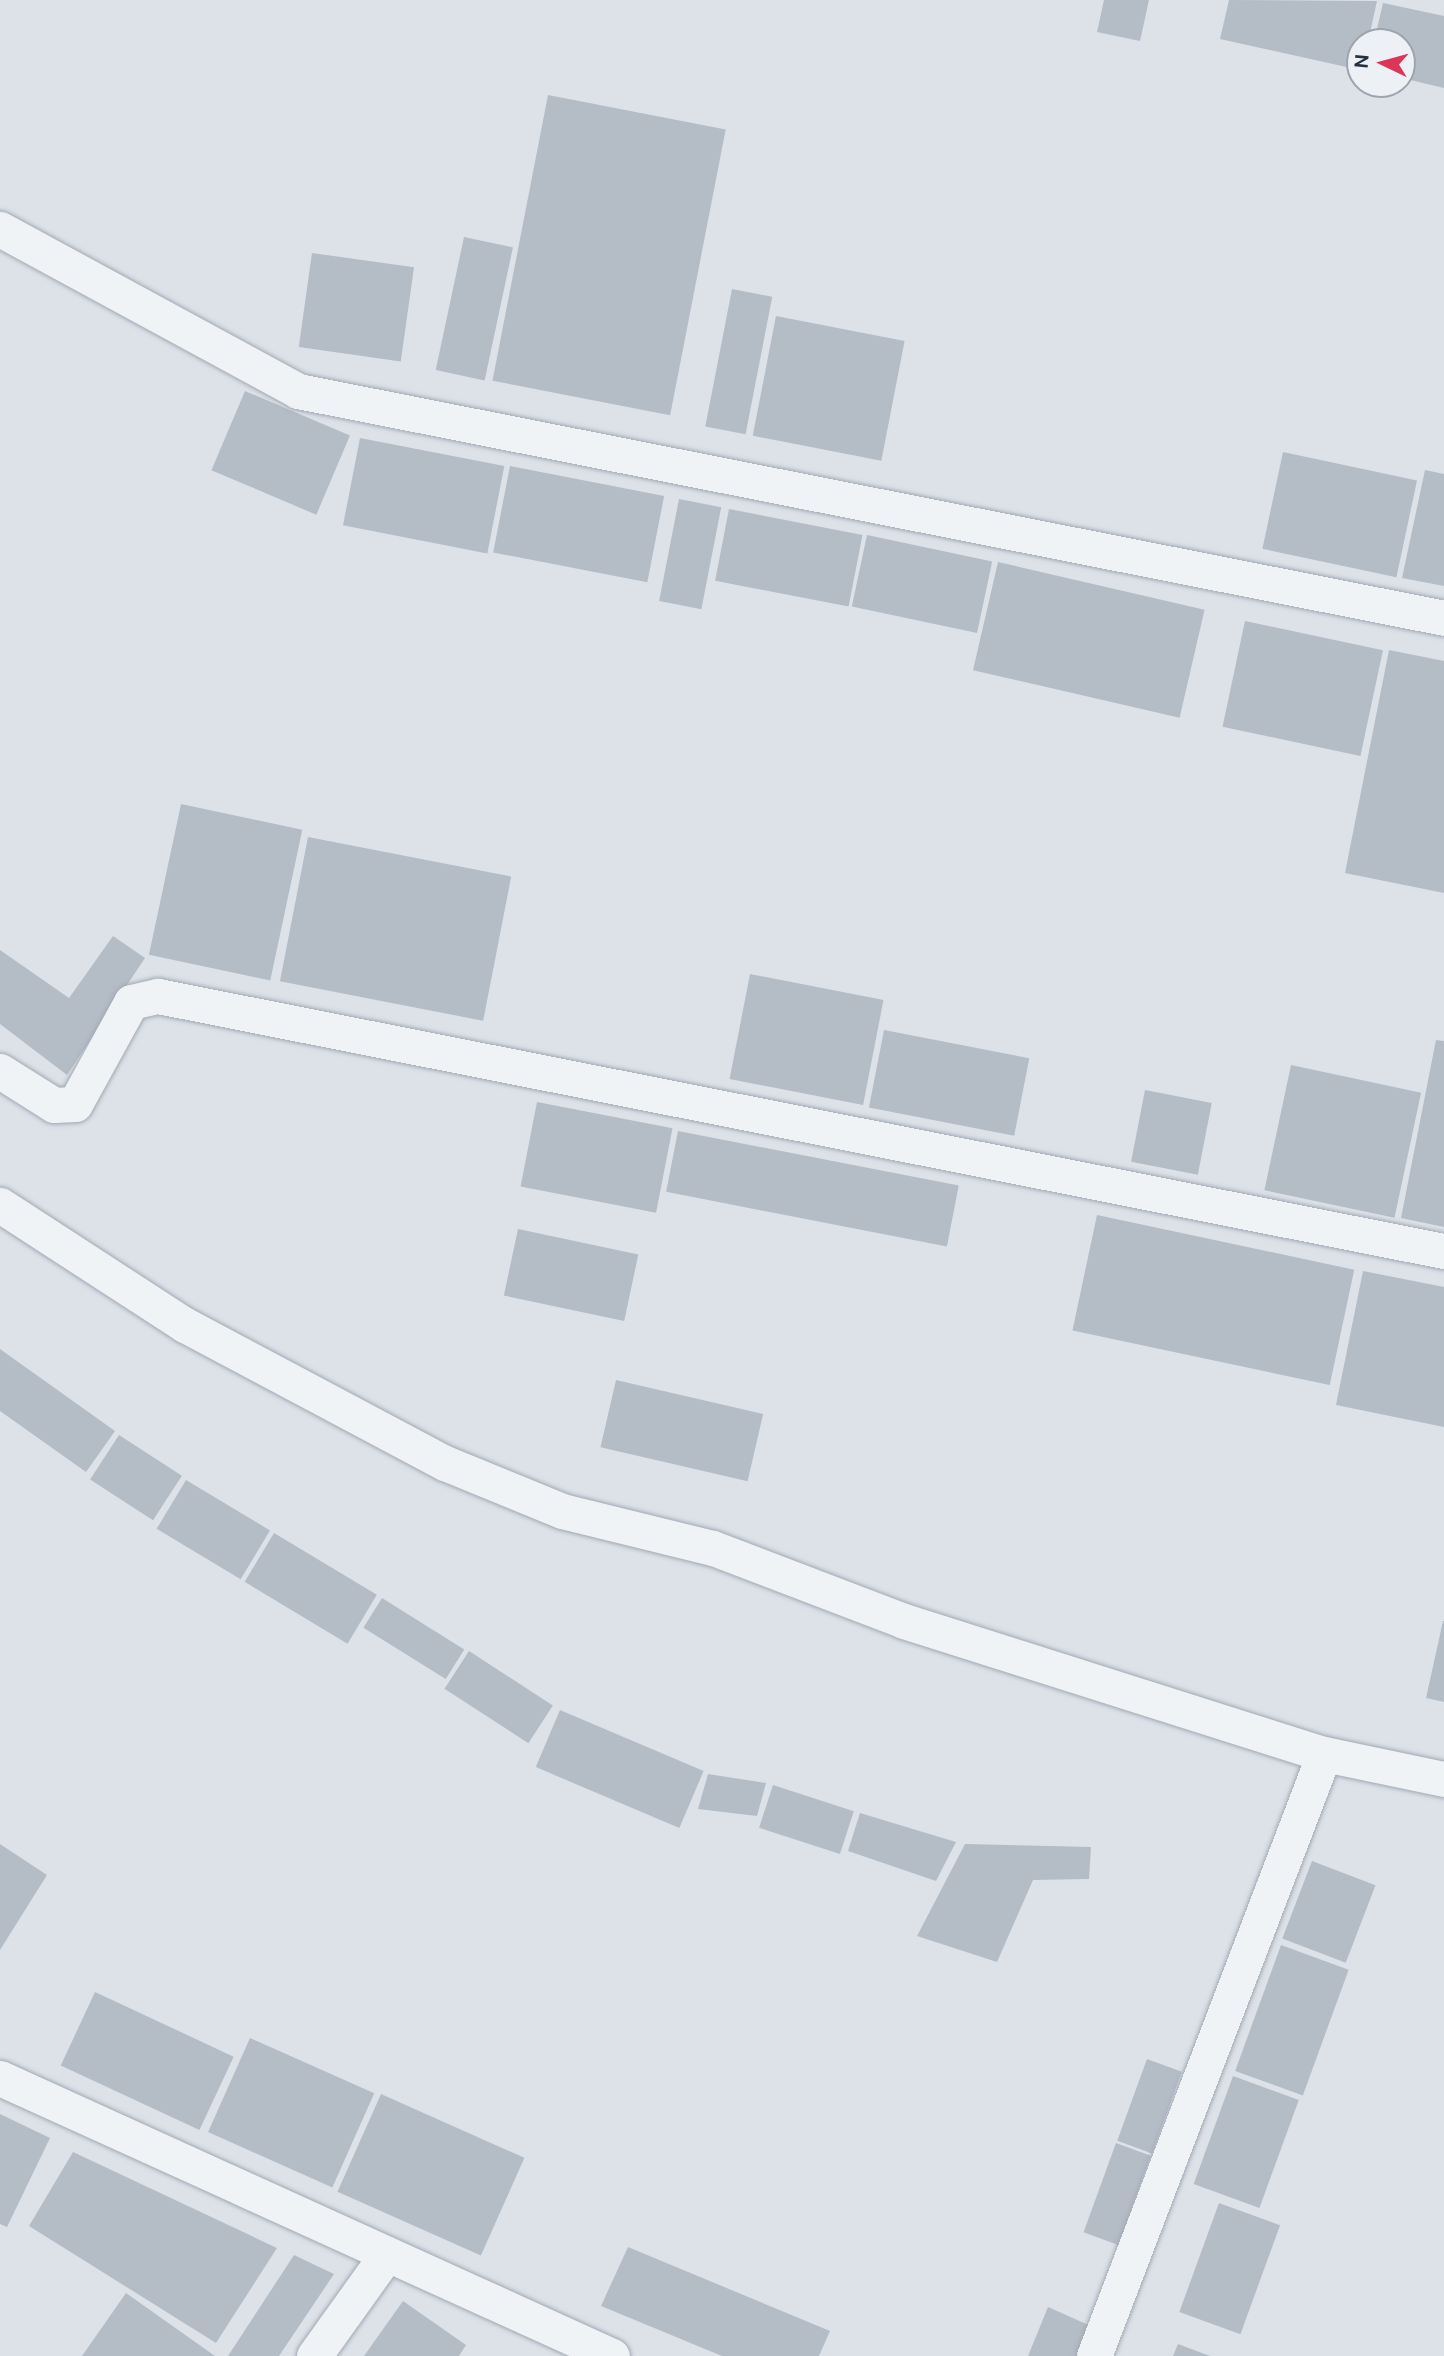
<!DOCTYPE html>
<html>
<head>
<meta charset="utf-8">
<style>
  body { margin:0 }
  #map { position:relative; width:1444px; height:2356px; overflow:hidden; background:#dde2e9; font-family:"DM Sans",sans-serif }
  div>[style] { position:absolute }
  .building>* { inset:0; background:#b4bcc6; transform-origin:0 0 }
  .roads { filter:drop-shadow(0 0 2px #a2a9b3) drop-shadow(0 0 2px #a2a9b3) }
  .minor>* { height:35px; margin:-17.5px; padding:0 17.5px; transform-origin:17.5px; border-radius:17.5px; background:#f0f3f6 }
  span { translate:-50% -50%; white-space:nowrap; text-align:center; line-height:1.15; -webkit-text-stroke:7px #edf1f6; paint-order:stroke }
  .north { position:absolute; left:1346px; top:28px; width:70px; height:70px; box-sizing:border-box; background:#edf1f6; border:2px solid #9da4ae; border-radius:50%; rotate:275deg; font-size:19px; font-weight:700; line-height:28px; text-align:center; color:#253141 }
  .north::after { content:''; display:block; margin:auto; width:24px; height:32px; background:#db355a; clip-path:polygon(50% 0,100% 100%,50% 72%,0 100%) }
</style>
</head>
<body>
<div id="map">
  <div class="building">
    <div style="clip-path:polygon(1104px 0,1149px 0,1140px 41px,1097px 32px)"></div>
    <div style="clip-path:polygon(1229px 0,1377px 1px,1368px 42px,1360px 42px,1360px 70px,1220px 39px)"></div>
    <div style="clip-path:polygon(1383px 3px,1444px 16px,1444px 88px,1402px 78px,1402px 42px,1374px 42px)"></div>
    <div style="left:548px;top:95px;width:181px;height:291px;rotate:11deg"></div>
    <div style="left:464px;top:237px;width:50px;height:136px;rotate:12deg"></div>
    <div style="left:312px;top:253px;width:103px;height:95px;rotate:8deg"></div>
    <div style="left:732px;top:289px;width:41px;height:140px;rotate:11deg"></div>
    <div style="left:776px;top:316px;width:131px;height:122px;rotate:11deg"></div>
    <div style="left:245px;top:391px;width:114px;height:86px;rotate:23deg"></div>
    <div style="left:360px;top:438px;width:147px;height:89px;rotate:11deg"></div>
    <div style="left:1283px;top:452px;width:137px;height:99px;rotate:12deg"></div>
    <div style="left:510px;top:466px;width:157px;height:88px;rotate:11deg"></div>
    <div style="clip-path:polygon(1425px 470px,1444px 474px,1444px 586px,1402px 578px)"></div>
    <div style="left:679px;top:499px;width:43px;height:104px;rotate:11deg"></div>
    <div style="left:729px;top:509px;width:136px;height:73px;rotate:11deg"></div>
    <div style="left:867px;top:535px;width:128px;height:73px;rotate:12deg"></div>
    <div style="left:998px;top:562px;width:212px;height:111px;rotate:13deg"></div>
    <div style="left:1245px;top:621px;width:141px;height:108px;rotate:12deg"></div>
    <div style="clip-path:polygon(1389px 650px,1444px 661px,1444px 893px,1345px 873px)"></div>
    <div style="left:181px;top:804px;width:124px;height:154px;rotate:12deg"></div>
    <div style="left:308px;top:837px;width:207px;height:147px;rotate:11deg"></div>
    <div style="clip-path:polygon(113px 936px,145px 958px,67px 1075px,0 1024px,0 950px,69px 998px)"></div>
    <div style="left:750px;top:974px;width:136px;height:107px;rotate:11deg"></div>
    <div style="left:884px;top:1030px;width:148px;height:79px;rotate:11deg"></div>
    <div style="clip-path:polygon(1436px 1040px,1444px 1041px,1444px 1227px,1401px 1218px)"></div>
    <div style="left:1291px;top:1065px;width:133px;height:128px;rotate:12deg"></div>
    <div style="left:1145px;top:1090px;width:68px;height:73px;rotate:11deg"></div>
    <div style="left:537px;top:1102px;width:138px;height:86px;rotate:11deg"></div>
    <div style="left:678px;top:1131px;width:286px;height:62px;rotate:11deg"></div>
    <div style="left:1097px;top:1215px;width:263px;height:118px;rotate:12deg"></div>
    <div style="left:518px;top:1229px;width:123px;height:68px;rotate:12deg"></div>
    <div style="clip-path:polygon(1363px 1271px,1444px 1287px,1444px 1427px,1336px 1405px)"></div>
    <div style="clip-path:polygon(0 1349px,115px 1431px,86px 1472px,0 1411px)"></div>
    <div style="left:616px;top:1380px;width:151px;height:69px;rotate:13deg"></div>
    <div style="left:119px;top:1435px;width:75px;height:53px;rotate:33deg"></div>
    <div style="left:186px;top:1480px;width:98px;height:57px;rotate:31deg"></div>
    <div style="left:274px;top:1533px;width:120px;height:57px;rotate:31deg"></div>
    <div style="left:382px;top:1598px;width:97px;height:35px;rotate:32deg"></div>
    <div style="clip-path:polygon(1443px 1621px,1444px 1621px,1444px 1702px,1426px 1698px)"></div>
    <div style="left:469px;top:1651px;width:100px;height:45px;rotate:33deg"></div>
    <div style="left:560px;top:1710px;width:156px;height:62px;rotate:23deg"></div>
    <div style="clip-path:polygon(708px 1774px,766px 1783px,757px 1816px,698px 1809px)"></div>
    <div style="left:773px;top:1785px;width:85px;height:45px;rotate:18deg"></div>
    <div style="clip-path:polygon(860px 1813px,956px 1842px,936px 1881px,848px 1851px)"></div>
    <div style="clip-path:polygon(0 1844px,47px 1875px,0 1950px)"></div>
    <div style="clip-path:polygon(965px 1844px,1091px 1847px,1089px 1879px,1033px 1880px,997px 1962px,917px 1936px)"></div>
    <div style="left:1312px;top:1861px;width:68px;height:83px;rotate:21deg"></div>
    <div style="left:1281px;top:1945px;width:72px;height:134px;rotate:20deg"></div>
    <div style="left:95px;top:1992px;width:153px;height:81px;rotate:25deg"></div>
    <div style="left:250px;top:2038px;width:136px;height:103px;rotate:24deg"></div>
    <div style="left:1147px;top:2059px;width:37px;height:87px;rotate:20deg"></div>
    <div style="left:1233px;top:2076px;width:70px;height:115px;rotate:20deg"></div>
    <div style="left:381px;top:2094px;width:157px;height:107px;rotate:24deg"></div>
    <div style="clip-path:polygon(0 2114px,50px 2138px,7px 2227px,0 2224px)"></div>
    <div style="left:1116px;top:2143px;width:37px;height:95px;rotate:20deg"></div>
    <div style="clip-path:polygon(73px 2152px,277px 2248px,216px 2343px,29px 2226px)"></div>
    <div style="left:1219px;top:2203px;width:65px;height:116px;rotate:20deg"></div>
    <div style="clip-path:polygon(628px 2247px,830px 2331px,819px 2356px,722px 2356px,601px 2306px)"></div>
    <div style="clip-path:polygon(294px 2255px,334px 2274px,279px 2356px,228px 2356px)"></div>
    <div style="clip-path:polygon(126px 2293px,215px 2356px,82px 2356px)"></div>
    <div style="clip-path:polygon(403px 2301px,466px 2345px,459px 2356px,364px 2356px)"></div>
    <div style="clip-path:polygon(1048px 2307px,1093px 2327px,1081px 2356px,1028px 2356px)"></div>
    <div style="clip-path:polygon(1178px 2344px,1210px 2356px,1173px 2356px)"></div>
  </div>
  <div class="roads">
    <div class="minor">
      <div style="left:0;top:229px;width:339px;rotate:28.5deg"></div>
      <div style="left:298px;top:391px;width:1168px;rotate:11.2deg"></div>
      <div style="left:0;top:1071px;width:64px;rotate:32.2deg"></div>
      <div style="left:54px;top:1105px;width:21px;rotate:-3deg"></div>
      <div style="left:75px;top:1104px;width:116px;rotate:-61.2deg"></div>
      <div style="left:131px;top:1002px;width:28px;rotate:-13deg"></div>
      <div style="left:158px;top:996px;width:1311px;rotate:11.22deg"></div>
      <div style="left:0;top:1205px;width:221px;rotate:33deg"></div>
      <div style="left:185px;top:1325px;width:294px;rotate:28deg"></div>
      <div style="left:445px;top:1463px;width:126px;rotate:22.3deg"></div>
      <div style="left:562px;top:1511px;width:155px;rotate:13.8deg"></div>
      <div style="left:713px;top:1548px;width:204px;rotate:20.9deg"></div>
      <div style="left:904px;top:1621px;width:441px;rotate:17.6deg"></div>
      <div style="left:1324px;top:1754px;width:123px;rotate:11.8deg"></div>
      <div style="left:0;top:2078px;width:672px;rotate:24.43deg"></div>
      <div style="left:314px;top:2356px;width:125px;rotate:-54.4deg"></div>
      <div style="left:1094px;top:2356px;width:644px;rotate:-69.09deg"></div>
    </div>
  </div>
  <div class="north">N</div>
</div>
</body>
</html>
